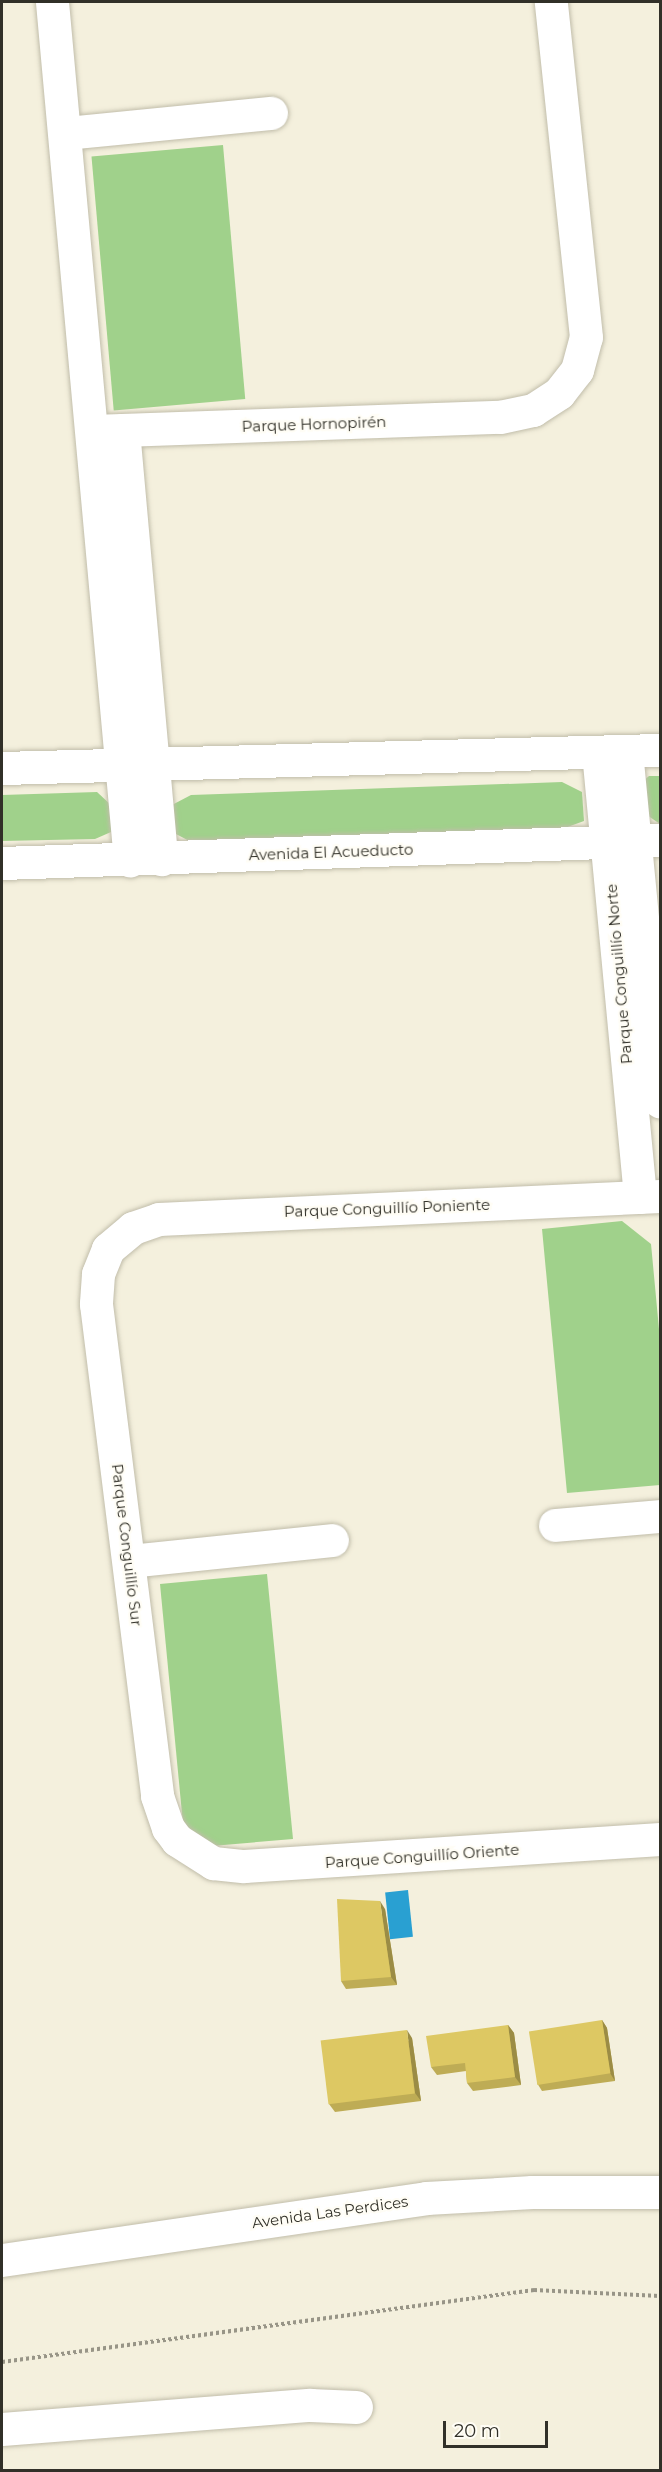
<!DOCTYPE html>
<html>
<head>
<meta charset="utf-8">
<style>
  body { margin:0 }
  #map { position:relative; width:662px; height:2472px; overflow:hidden; background:#f4f0dd; font-family:Montserrat,sans-serif }
  div>[style] { position:absolute }
  .green>* { inset:0; background:#a0d18b; transform-origin:0 0 }
  .water>* { inset:0; background:#29a0d2; transform-origin:0 0 }
  .path>* { height:4px; margin-top:-2px; transform-origin:0; background:repeating-linear-gradient(90deg,#989587 0 3px,transparent 0 6px) }
  .roads { filter:drop-shadow(0 0 2px #c1bdaa) drop-shadow(0 0 2px #c1bdaa) }
  .minor>* { height:33px; margin:-16.5px; padding:0 16.5px; transform-origin:16.5px; border-radius:16.5px; background:#fff }
  .wall>* { inset:0; background:#beac55 }
  .shaded-wall>* { inset:0; background:#9b8c45 }
  .building>* { inset:0; background:#ddc863; transform-origin:0 0 }
  span { translate:-50% -50%; white-space:nowrap; text-align:center; line-height:1.15; -webkit-text-stroke:4.5px #fffdf5; paint-order:stroke }
  .street-label { font-size:15px; color:#313028 }
  .frame { position:absolute; inset:0; border:3px solid #313028; pointer-events:none }
  .scale { position:absolute; left:443px; top:2421px; width:105px; height:27px; box-sizing:border-box; border:3px solid #313028; border-top:0; padding-left:8px; font-size:18px; line-height:21px; white-space:nowrap; color:#313028; -webkit-text-stroke:4px #fffdf5; paint-order:stroke }
</style>
</head>
<body>
<div id="map">
  <div class="green">
    <div style="left:223px;top:145px;width:255px;height:132px;rotate:85deg"></div>
    <div style="clip-path:polygon(649px 776px,660px 776px,660px 824px,641px 811px,637px 786px)"></div>
    <div style="clip-path:polygon(562px 782px,582px 792px,584px 821px,562px 829px,195px 844px,176px 834px,170px 806px,191px 795px)"></div>
    <div style="clip-path:polygon(97px 792px,111px 805px,111px 832px,95px 839px,2px 841px,2px 795px)"></div>
    <div style="clip-path:polygon(622px 1221px,651px 1244px,660px 1340px,660px 1485px,567px 1493px,542px 1229px)"></div>
    <div style="clip-path:polygon(267px 1574px,293px 1839px,212px 1846px,183px 1824px,160px 1584px)"></div>
  </div>
  <div class="water">
    <div style="left:408px;top:1890px;width:47px;height:23px;rotate:84deg"></div>
  </div>
  <div class="path">
    <div style="left:2px;top:2362px;width:537px;rotate:-7.71deg"></div>
    <div style="left:534px;top:2290px;width:126px;rotate:2.7deg"></div>
  </div>
  <div class="roads">
    <div class="minor">
      <div style="left:52px;top:2px;width:862px;rotate:84.81deg"></div>
      <div style="left:66px;top:133px;width:206px;rotate:-5.6deg"></div>
      <div style="left:123px;top:430px;width:431px;rotate:84.9deg"></div>
      <div style="left:93px;top:431px;width:407px;rotate:-2deg"></div>
      <div style="left:500px;top:417px;width:34px;rotate:-12deg"></div>
      <div style="left:533px;top:410px;width:31px;rotate:-33deg"></div>
      <div style="left:559px;top:393px;width:29px;rotate:-52deg"></div>
      <div style="left:577px;top:370px;width:34px;rotate:-75deg"></div>
      <div style="left:586px;top:337px;width:337px;rotate:-96deg"></div>
      <div style="left:626px;top:751px;width:352px;rotate:84.5deg"></div>
      <div style="left:598px;top:752px;width:447px;rotate:84.6deg"></div>
      <div style="left:2px;top:768px;width:658px;rotate:-1.57deg"></div>
      <div style="left:2px;top:863px;width:658px;rotate:-2deg"></div>
      <div style="left:660px;top:1196px;width:502px;rotate:177.37deg"></div>
      <div style="left:159px;top:1219px;width:28px;rotate:161deg"></div>
      <div style="left:133px;top:1228px;width:33px;rotate:140deg"></div>
      <div style="left:108px;top:1249px;width:27px;rotate:112deg"></div>
      <div style="left:98px;top:1274px;width:30px;rotate:94deg"></div>
      <div style="left:96px;top:1304px;width:496px;rotate:82.9deg"></div>
      <div style="left:157px;top:1796px;width:34px;rotate:71deg"></div>
      <div style="left:168px;top:1828px;width:15px;rotate:53deg"></div>
      <div style="left:177px;top:1840px;width:43px;rotate:32.6deg"></div>
      <div style="left:213px;top:1863px;width:31px;rotate:6deg"></div>
      <div style="left:244px;top:1866px;width:417px;rotate:-3.7deg"></div>
      <div style="left:555px;top:1525px;width:105px;rotate:-4.9deg"></div>
      <div style="left:130px;top:1561px;width:203px;rotate:-5.9deg"></div>
      <div style="left:2px;top:2260px;width:429px;rotate:-8.3deg"></div>
      <div style="left:426px;top:2198px;width:106px;rotate:-3.2deg"></div>
      <div style="left:532px;top:2192px;width:128px"></div>
      <div style="left:2px;top:2429px;width:309px;rotate:-4.5deg"></div>
      <div style="left:310px;top:2405px;width:46px;rotate:2.5deg"></div>
    </div>
  </div>
  <div class="wall">
    <div style="clip-path:polygon(385px 1909px,397px 1985px,346px 1989px,341px 1981px)"></div>
    <div style="clip-path:polygon(602px 2020px,607px 2028px,615px 2081px,542px 2091px,537px 2083px)"></div>
    <div style="clip-path:polygon(508px 2025px,514px 2033px,521px 2085px,473px 2091px,467px 2083px,466px 2071px,437px 2075px,431px 2067px)"></div>
    <div style="clip-path:polygon(412px 2038px,421px 2101px,335px 2112px,329px 2104px)"></div>
  </div>
  <div class="shaded-wall">
    <div style="clip-path:polygon(380px 1901px,385px 1909px,397px 1985px,391px 1977px)"></div>
    <div style="clip-path:polygon(602px 2020px,607px 2028px,615px 2081px,610px 2073px)"></div>
    <div style="clip-path:polygon(508px 2025px,514px 2033px,521px 2085px,515px 2077px)"></div>
    <div style="clip-path:polygon(407px 2030px,412px 2038px,421px 2101px,415px 2093px)"></div>
  </div>
  <div class="building">
    <div style="clip-path:polygon(337px 1899px,380px 1901px,391px 1977px,341px 1981px)"></div>
    <div style="left:602px;top:2020px;width:54px;height:74px;rotate:81deg"></div>
    <div style="clip-path:polygon(508px 2025px,515px 2077px,467px 2083px,465px 2063px,431px 2067px,426px 2036px)"></div>
    <div style="left:407px;top:2030px;width:64px;height:87px;rotate:83deg"></div>
  </div>
  <div class="street-label">
    <span style="left:314px;top:424px;rotate:-2deg">Parque Hornopirén</span>
    <span style="left:331px;top:852px;rotate:-2deg">Avenida El Acueducto</span>
    <span style="left:619px;top:974px;rotate:-95deg">Parque Conguillío Norte</span>
    <span style="left:387px;top:1208px;rotate:-2deg">Parque Conguillío Poniente</span>
    <span style="left:127px;top:1545px;rotate:83deg">Parque Conguillío Sur</span>
    <span style="left:422px;top:1856px;rotate:-4deg">Parque Conguillío Oriente</span>
    <span style="left:330px;top:2212px;rotate:-8deg">Avenida Las Perdices</span>
  </div>
  <div class="frame"></div>
  <div class="scale">20 m</div>
</div>
</body>
</html>
